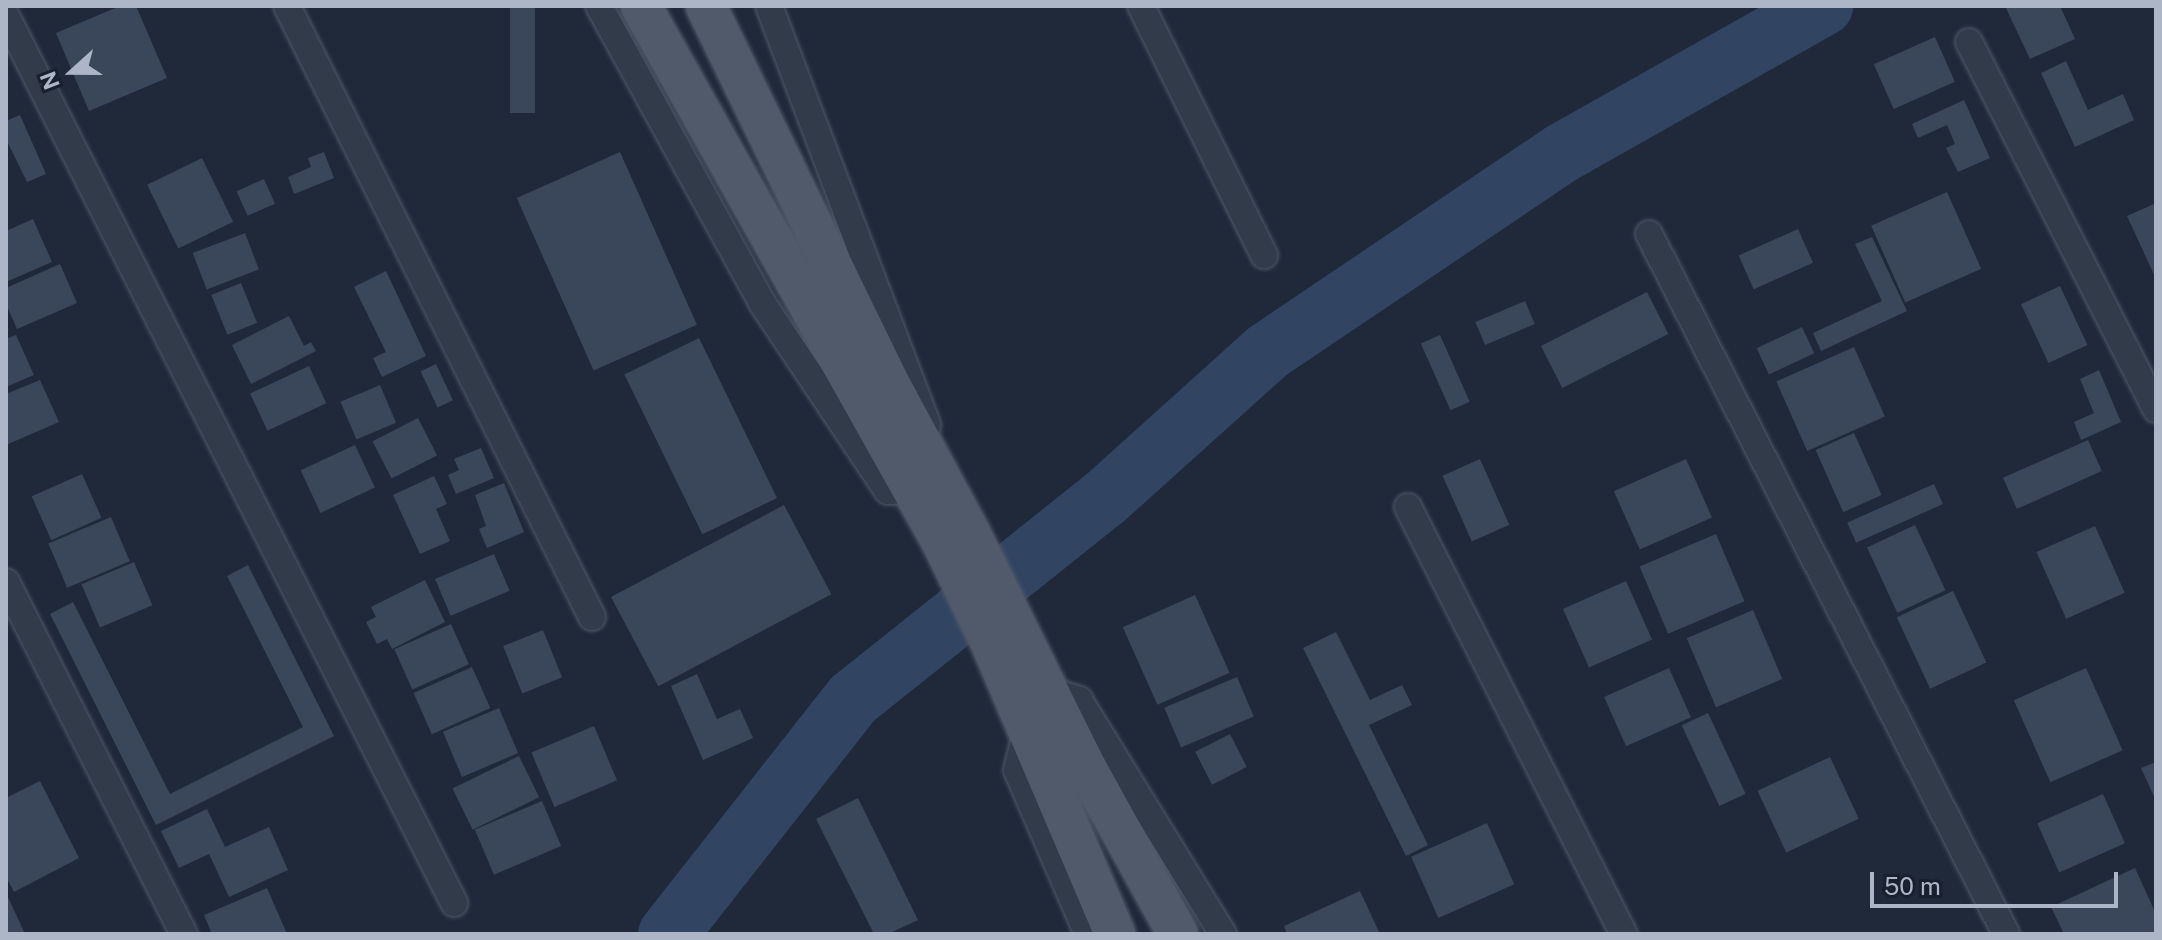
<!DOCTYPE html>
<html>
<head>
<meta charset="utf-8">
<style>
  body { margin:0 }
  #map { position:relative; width:2162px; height:940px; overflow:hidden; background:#1f293a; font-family:"Public Sans",sans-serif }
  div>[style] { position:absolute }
  .river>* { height:60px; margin:-30px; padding:0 30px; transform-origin:30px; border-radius:30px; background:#314462 }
  .building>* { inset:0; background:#3a475a; transform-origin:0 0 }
  .roads { filter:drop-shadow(0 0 2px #505968) drop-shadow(0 0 2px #505968) }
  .minor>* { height:26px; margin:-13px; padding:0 13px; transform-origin:13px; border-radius:13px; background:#323b4a }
  .primary>* { height:40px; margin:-20px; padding:0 20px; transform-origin:20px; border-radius:20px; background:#505a6a }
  span { translate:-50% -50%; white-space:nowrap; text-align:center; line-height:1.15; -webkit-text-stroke:6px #18202e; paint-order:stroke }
  .frame { position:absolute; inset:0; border:8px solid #adb6c7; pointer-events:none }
  .north { position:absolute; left:32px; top:32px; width:80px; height:80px; -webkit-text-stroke:6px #18202e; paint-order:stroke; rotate:249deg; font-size:22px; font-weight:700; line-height:32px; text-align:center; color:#adb6c7 }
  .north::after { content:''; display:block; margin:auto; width:28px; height:36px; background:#adb6c7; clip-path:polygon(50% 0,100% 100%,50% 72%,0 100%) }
  .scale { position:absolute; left:1870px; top:872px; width:248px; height:36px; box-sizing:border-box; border:4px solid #adb6c7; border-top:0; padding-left:10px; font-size:24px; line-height:28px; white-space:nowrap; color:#adb6c7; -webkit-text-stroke:6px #18202e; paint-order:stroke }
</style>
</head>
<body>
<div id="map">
  <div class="river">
    <div style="left:668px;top:934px;width:299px;rotate:-51.8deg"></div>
    <div style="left:853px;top:699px;width:322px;rotate:-38.6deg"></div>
    <div style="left:1105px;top:498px;width:218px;rotate:-42deg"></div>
    <div style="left:1267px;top:352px;width:356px;rotate:-34deg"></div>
    <div style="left:1562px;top:153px;width:300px;rotate:-29.4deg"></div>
  </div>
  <div class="building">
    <div style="clip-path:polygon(120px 6px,136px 6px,167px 78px,89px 111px,56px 33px)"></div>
    <div style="left:510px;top:6px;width:25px;height:107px"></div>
    <div style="clip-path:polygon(2005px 6px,2060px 6px,2075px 39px,2030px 59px)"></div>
    <div style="left:1935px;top:37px;width:49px;height:67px;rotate:66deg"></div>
    <div style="clip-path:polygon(2066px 61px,2088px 110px,2123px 94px,2134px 120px,2075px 147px,2041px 73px)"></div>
    <div style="clip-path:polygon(1964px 100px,1990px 158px,1958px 172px,1946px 148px,1955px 144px,1947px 125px,1918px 138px,1912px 124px)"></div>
    <div style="clip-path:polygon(20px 115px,46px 174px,27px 182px,6px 139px,6px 121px)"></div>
    <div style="clip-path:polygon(324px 152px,334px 178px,294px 194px,288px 177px,311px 167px,308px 158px)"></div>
    <div style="left:620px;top:152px;width:189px;height:113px;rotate:66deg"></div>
    <div style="left:202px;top:158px;width:71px;height:61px;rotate:64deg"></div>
    <div style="left:264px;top:179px;width:27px;height:30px;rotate:66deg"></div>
    <div style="left:1947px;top:192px;width:84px;height:83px;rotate:66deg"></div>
    <div style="clip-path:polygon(2156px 203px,2156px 279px,2127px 216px)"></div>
    <div style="clip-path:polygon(33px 219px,52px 262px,6px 282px,6px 231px)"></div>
    <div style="left:1798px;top:229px;width:37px;height:65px;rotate:66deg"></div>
    <div style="left:245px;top:233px;width:39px;height:56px;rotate:69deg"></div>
    <div style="clip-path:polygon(1872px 237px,1907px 311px,1821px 351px,1813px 333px,1882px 301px,1855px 244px)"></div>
    <div style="clip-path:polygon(60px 264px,77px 303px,17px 329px,6px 304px,6px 288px)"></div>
    <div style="clip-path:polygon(386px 271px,426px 356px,382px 377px,373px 358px,386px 352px,354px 287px)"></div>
    <div style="left:241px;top:283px;width:43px;height:32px;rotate:68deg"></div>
    <div style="left:2060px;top:286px;width:65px;height:43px;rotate:65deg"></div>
    <div style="left:1647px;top:292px;width:47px;height:119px;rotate:63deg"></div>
    <div style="left:1525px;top:301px;width:25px;height:54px;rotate:67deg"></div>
    <div style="clip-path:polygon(289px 316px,304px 346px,311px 342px,316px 351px,251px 384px,232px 345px)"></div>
    <div style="left:1802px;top:327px;width:29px;height:50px;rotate:65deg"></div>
    <div style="clip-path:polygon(16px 335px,34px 375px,6px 387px,6px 339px)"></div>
    <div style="left:1440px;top:335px;width:73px;height:21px;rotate:66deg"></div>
    <div style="left:699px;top:338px;width:178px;height:83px;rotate:64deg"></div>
    <div style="left:1854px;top:347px;width:76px;height:85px;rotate:66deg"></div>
    <div style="left:436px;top:364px;width:40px;height:17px;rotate:65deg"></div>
    <div style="left:309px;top:366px;width:41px;height:65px;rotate:65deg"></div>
    <div style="clip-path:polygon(2099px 370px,2121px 422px,2081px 440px,2074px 422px,2094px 413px,2080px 379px)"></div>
    <div style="clip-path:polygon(40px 380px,59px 422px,6px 445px,6px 394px)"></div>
    <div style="left:380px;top:385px;width:41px;height:43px;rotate:67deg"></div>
    <div style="left:418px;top:418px;width:42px;height:51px;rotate:63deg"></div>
    <div style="left:1854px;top:433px;width:68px;height:42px;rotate:66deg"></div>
    <div style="left:2088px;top:440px;width:34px;height:93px;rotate:66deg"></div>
    <div style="left:355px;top:445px;width:47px;height:60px;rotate:65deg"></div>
    <div style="clip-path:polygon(481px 448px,494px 478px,456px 494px,448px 475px,459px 470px,454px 459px)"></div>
    <div style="left:1480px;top:459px;width:72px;height:41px;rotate:66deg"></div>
    <div style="left:1686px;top:459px;width:64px;height:79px;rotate:66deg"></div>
    <div style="left:82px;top:474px;width:48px;height:55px;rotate:66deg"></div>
    <div style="clip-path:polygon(434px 476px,447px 504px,436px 509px,450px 541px,420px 554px,393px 495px)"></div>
    <div style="clip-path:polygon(504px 483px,524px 532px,487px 548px,479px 529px,486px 526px,475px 495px)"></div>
    <div style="left:1934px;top:484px;width:22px;height:95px;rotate:66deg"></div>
    <div style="left:784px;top:505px;width:101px;height:196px;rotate:62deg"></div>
    <div style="left:111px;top:517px;width:48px;height:68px;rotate:67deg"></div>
    <div style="left:1915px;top:525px;width:72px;height:53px;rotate:65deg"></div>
    <div style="left:2095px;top:526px;width:73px;height:64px;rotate:66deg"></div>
    <div style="left:1716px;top:534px;width:73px;height:83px;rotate:67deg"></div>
    <div style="left:494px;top:554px;width:40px;height:64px;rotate:67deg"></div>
    <div style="left:134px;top:562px;width:47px;height:57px;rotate:67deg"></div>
    <div style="clip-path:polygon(248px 565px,334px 736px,156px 825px,50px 614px,73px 602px,170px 794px,303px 727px,227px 576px)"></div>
    <div style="clip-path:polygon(425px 580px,445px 622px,392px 649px,387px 639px,377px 644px,366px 622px,376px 617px,371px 607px)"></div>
    <div style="left:1626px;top:581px;width:64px;height:69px;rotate:66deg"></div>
    <div style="left:1953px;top:591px;width:79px;height:62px;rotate:65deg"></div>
    <div style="left:1195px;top:595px;width:85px;height:79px;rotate:66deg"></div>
    <div style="left:1753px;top:610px;width:75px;height:72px;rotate:67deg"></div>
    <div style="left:451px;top:624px;width:44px;height:62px;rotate:66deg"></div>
    <div style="left:543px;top:630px;width:51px;height:43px;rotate:68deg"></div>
    <div style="clip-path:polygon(1336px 632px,1370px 700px,1402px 685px,1412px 705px,1369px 725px,1428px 845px,1406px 856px,1303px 648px)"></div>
    <div style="left:472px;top:667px;width:45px;height:64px;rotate:66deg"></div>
    <div style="left:1669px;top:668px;width:54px;height:71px;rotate:66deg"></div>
    <div style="left:2086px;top:668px;width:90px;height:79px;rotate:66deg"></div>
    <div style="clip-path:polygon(697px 674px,717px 719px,740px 709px,753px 738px,703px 760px,671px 686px)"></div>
    <div style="left:1237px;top:677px;width:43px;height:79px;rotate:67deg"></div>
    <div style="left:499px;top:708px;width:49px;height:61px;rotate:67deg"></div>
    <div style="left:1708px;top:713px;width:89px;height:29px;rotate:65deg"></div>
    <div style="left:594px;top:726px;width:59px;height:68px;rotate:67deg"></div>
    <div style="left:1230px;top:734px;width:37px;height:39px;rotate:63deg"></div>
    <div style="left:519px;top:756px;width:46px;height:74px;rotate:64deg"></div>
    <div style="left:1830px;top:757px;width:68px;height:80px;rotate:65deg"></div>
    <div style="clip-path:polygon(2156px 762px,2156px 801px,2141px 768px)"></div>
    <div style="clip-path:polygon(40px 781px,79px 858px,14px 892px,6px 877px,6px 798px)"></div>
    <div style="left:2103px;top:794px;width:54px;height:72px;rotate:66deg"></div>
    <div style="clip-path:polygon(858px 798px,918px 920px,888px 934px,874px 934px,816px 819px)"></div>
    <div style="left:542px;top:801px;width:49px;height:73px;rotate:67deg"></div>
    <div style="clip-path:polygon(207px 809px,225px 847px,269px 827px,288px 870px,229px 897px,209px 854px,179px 868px,161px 831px)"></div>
    <div style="left:1487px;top:823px;width:67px;height:83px;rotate:66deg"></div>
    <div style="clip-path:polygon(2135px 868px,2156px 914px,2156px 932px,2064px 934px,2051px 907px)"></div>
    <div style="clip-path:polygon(267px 888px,287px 934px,212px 934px,204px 915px)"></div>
    <div style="clip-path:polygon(1360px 891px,1380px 934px,1287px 934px,1284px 926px)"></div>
    <div style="clip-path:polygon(8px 897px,25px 934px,6px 934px)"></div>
  </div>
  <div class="roads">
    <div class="minor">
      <div style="left:287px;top:6px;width:683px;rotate:63.47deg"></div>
      <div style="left:599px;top:6px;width:339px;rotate:61.2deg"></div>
      <div style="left:762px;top:303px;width:226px;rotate:56.2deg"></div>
      <div style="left:888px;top:491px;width:24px;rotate:-2deg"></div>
      <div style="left:769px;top:6px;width:448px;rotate:69.3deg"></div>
      <div style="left:1141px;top:6px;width:278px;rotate:63.7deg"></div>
      <div style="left:6px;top:16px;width:994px;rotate:63.2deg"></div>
      <div style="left:1969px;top:42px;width:412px;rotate:63deg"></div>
      <div style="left:1649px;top:234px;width:786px;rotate:62.98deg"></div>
      <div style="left:1408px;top:507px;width:479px;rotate:63.2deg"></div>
      <div style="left:6px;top:582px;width:394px;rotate:63.2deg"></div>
      <div style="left:1047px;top:690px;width:34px;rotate:17deg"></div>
      <div style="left:1079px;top:700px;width:275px;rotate:58.4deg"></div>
      <div style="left:1027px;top:730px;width:41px;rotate:104deg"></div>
      <div style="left:1017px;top:770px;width:179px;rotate:66.6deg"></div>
    </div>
    <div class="primary">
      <div style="left:641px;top:6px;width:615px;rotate:60.68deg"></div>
      <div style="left:942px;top:542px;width:110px;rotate:64.1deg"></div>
      <div style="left:990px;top:641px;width:319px;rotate:66.9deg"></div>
      <div style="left:706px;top:6px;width:415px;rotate:64.1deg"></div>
      <div style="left:887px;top:379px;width:175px;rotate:61.7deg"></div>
      <div style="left:970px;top:533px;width:255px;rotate:63.7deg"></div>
      <div style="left:1083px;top:762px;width:196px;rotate:61.1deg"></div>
    </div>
  </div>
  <div class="frame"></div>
  <div class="north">N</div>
  <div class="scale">50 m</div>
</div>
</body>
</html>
